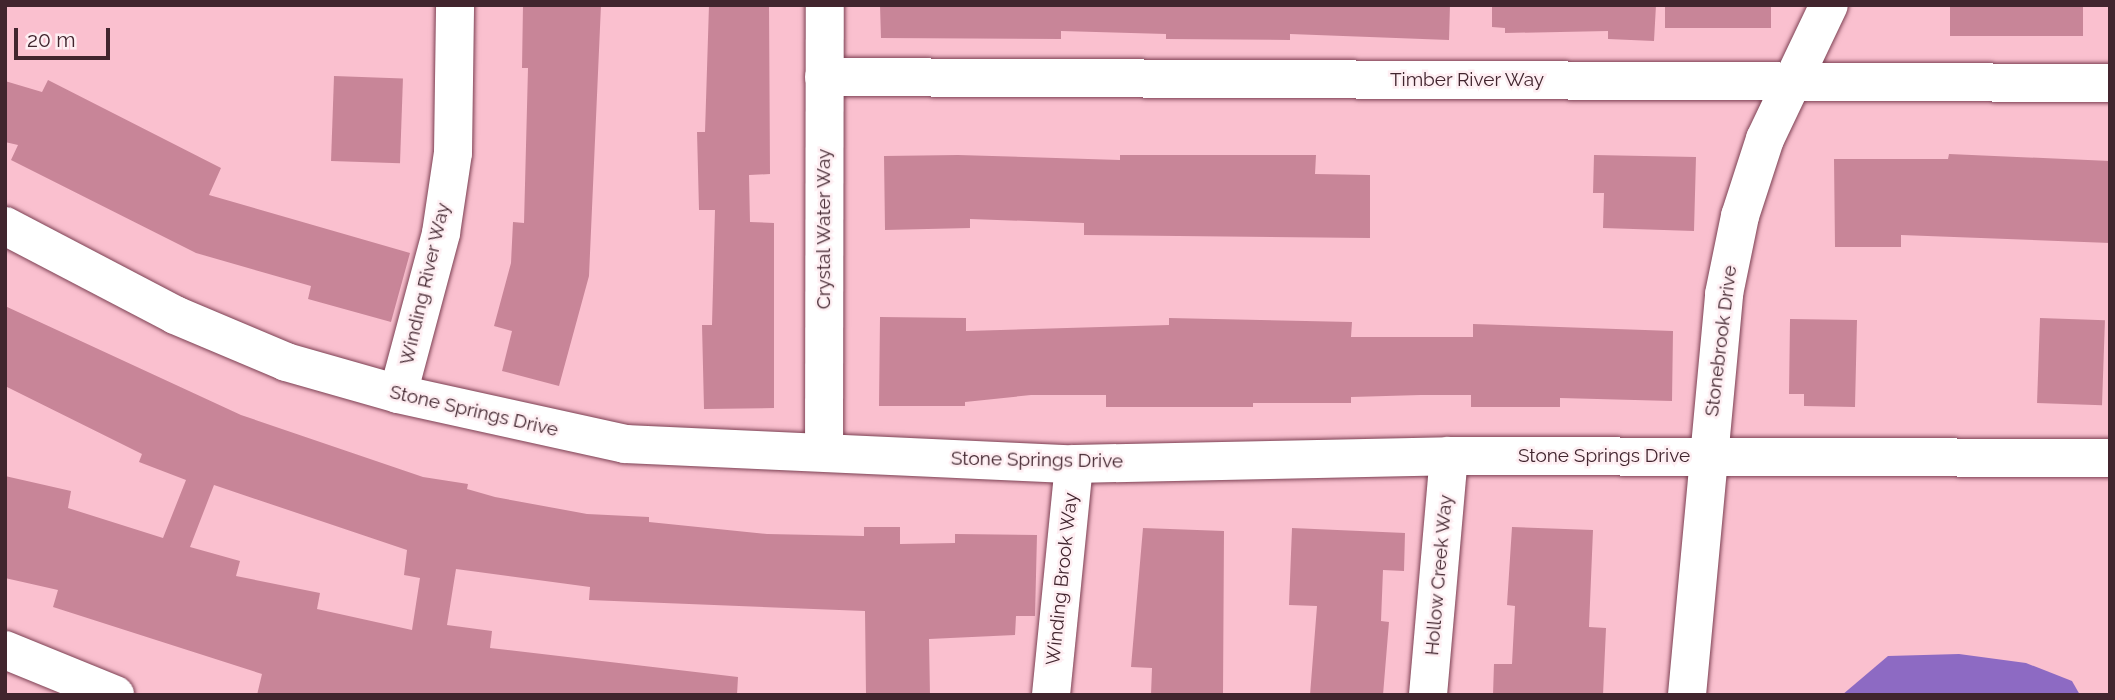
<!DOCTYPE html>
<html>
<head>
<meta charset="utf-8">
<style>
  body { margin:0 }
  #map { position:relative; width:2115px; height:700px; overflow:hidden; background:#fac0cf; font-family:Raleway,sans-serif }
  div>[style] { position:absolute }
  .water>* { inset:0; background:#8d6ac3 }
  .building>* { inset:0; background:#c88598; transform-origin:0 0 }
  .roads { filter:drop-shadow(0 0 2px #7c4053) drop-shadow(0 0 2px #7c4053) }
  .minor>* { height:38px; margin:-19px; padding:0 19px; transform-origin:19px; border-radius:19px; background:#fff }
  span { translate:-50% -50%; white-space:nowrap; text-align:center; line-height:1.15; -webkit-text-stroke:5px #feeef2; paint-order:stroke }
  .street-label { font-size:19px; color:#41252e }
  .frame { position:absolute; inset:0; border:7px solid #41252e; pointer-events:none }
  .scale { position:absolute; left:14px; top:28px; width:96px; height:32px; box-sizing:border-box; border:4px solid #41252e; border-top:0; padding-left:9px; font-size:21px; line-height:24px; white-space:nowrap; color:#41252e; -webkit-text-stroke:5px #feeef2; paint-order:stroke }
</style>
</head>
<body>
<div id="map">
  <div class="water">
    <div style="clip-path:polygon(1959px 654px,2026px 663px,2072px 681px,2080px 695px,1842px 695px,1888px 656px)"></div>
  </div>
  <div class="building">
    <div style="clip-path:polygon(523px 5px,601px 5px,589px 276px,559px 386px,502px 371px,512px 331px,494px 326px,511px 263px,513px 222px,524px 223px,528px 68px,522px 68px)"></div>
    <div style="clip-path:polygon(709px 5px,769px 5px,770px 174px,749px 175px,750px 222px,774px 223px,774px 408px,704px 409px,702px 325px,712px 325px,715px 210px,699px 210px,697px 132px,705px 132px)"></div>
    <div style="clip-path:polygon(880px 5px,1450px 5px,1449px 40px,1290px 34px,1290px 40px,1166px 39px,1166px 34px,1061px 31px,1061px 39px,881px 38px)"></div>
    <div style="clip-path:polygon(1492px 5px,1656px 5px,1654px 41px,1608px 39px,1608px 31px,1505px 33px,1505px 28px,1492px 27px)"></div>
    <div style="left:1665px;top:5px;width:106px;height:23px"></div>
    <div style="left:1950px;top:5px;width:133px;height:31px"></div>
    <div style="left:334px;top:76px;width:69px;height:85px;rotate:2deg"></div>
    <div style="clip-path:polygon(48px 80px,221px 168px,209px 195px,410px 253px,391px 322px,308px 299px,311px 286px,196px 253px,11px 160px,18px 145px,5px 142px,5px 81px,42px 92px)"></div>
    <div style="clip-path:polygon(1949px 154px,2110px 161px,2110px 243px,1901px 235px,1901px 247px,1835px 247px,1834px 159px,1948px 159px)"></div>
    <div style="clip-path:polygon(958px 155px,1120px 160px,1120px 155px,1316px 155px,1315px 174px,1370px 175px,1370px 238px,1084px 235px,1084px 223px,970px 219px,970px 228px,885px 230px,884px 156px)"></div>
    <div style="clip-path:polygon(1594px 155px,1696px 157px,1694px 231px,1603px 228px,1604px 193px,1593px 193px)"></div>
    <div style="clip-path:polygon(evenodd,5px 306px,241px 415px,423px 477px,468px 484px,467px 489px,495px 497px,587px 514px,649px 517px,649px 522px,767px 534px,864px 536px,864px 527px,900px 527px,900px 544px,955px 543px,955px 534px,1037px 535px,1035px 616px,1016px 616px,1015px 635px,929px 639px,930px 695px,866px 695px,865px 611px,589px 600px,590px 587px,456px 569px,447px 625px,492px 631px,490px 648px,738px 677px,737px 695px,257px 695px,262px 674px,53px 607px,58px 590px,5px 578px,5px 476px,71px 491px,68px 508px,163px 538px,186px 480px,139px 462px,142px 454px,5px 386px,5px 306px,214px 485px,407px 550px,404px 575px,420px 578px,412px 630px,317px 609px,320px 593px,236px 576px,240px 561px,190px 547px,214px 485px)"></div>
    <div style="clip-path:polygon(880px 317px,966px 318px,966px 331px,1169px 325px,1169px 318px,1352px 322px,1351px 337px,1473px 337px,1473px 324px,1673px 331px,1672px 401px,1560px 398px,1560px 407px,1471px 407px,1471px 395px,1421px 395px,1351px 397px,1351px 403px,1253px 403px,1253px 407px,1106px 407px,1106px 395px,1031px 395px,965px 402px,965px 406px,879px 406px)"></div>
    <div style="left:2040px;top:318px;width:65px;height:85px;rotate:2deg"></div>
    <div style="clip-path:polygon(1790px 319px,1857px 320px,1855px 407px,1804px 406px,1804px 394px,1789px 394px)"></div>
    <div style="clip-path:polygon(1512px 527px,1593px 530px,1589px 627px,1606px 628px,1603px 695px,1493px 695px,1494px 664px,1512px 664px,1515px 606px,1507px 605px)"></div>
    <div style="clip-path:polygon(1143px 528px,1224px 531px,1223px 695px,1151px 695px,1152px 668px,1131px 667px)"></div>
    <div style="clip-path:polygon(1292px 528px,1405px 533px,1404px 571px,1383px 570px,1381px 621px,1389px 622px,1383px 695px,1310px 695px,1317px 606px,1289px 605px)"></div>
  </div>
  <div class="roads">
    <div class="minor">
      <div style="left:824px;top:77px;width:1286px;rotate:0.27deg"></div>
      <div style="left:5px;top:226px;width:192px;rotate:27.6deg"></div>
      <div style="left:175px;top:315px;width:121px;rotate:22.9deg"></div>
      <div style="left:286px;top:362px;width:116px;rotate:15.9deg"></div>
      <div style="left:398px;top:394px;width:232px;rotate:12.4deg"></div>
      <div style="left:625px;top:444px;width:449px;rotate:2.6deg"></div>
      <div style="left:1074px;top:464px;width:375px;rotate:-1.2deg"></div>
      <div style="left:1449px;top:456px;width:661px;rotate:0.17deg"></div>
      <div style="left:398px;top:394px;width:167px;rotate:-75deg"></div>
      <div style="left:441px;top:233px;width:81px;rotate:-81.5deg"></div>
      <div style="left:453px;top:153px;width:148px;rotate:-89.2deg"></div>
      <div style="left:824px;top:452px;width:447px;rotate:-89.9deg"></div>
      <div style="left:5px;top:650px;width:119px;rotate:22.2deg"></div>
      <div style="left:1051px;top:695px;width:232px;rotate:-84.3deg"></div>
      <div style="left:1428px;top:695px;width:240px;rotate:-85deg"></div>
      <div style="left:1687px;top:695px;width:403px;rotate:-84.7deg"></div>
      <div style="left:1724px;top:294px;width:80px;rotate:-78.4deg"></div>
      <div style="left:1740px;top:216px;width:81px;rotate:-72deg"></div>
      <div style="left:1765px;top:139px;width:148px;rotate:-64.5deg"></div>
    </div>
  </div>
  <div class="street-label">
    <span style="left:1467px;top:80px">Timber River Way</span>
    <span style="left:824px;top:229px;rotate:-90deg">Crystal Water Way</span>
    <span style="left:425px;top:284px;rotate:-77deg">Winding River Way</span>
    <span style="left:1721px;top:341px;rotate:-83deg">Stonebrook Drive</span>
    <span style="left:474px;top:411px;rotate:13deg">Stone Springs Drive</span>
    <span style="left:1604px;top:456px">Stone Springs Drive</span>
    <span style="left:1037px;top:460px;rotate:1deg">Stone Springs Drive</span>
    <span style="left:1439px;top:575px;rotate:-85deg">Hollow Creek Way</span>
    <span style="left:1062px;top:579px;rotate:-84deg">Winding Brook Way</span>
  </div>
  <div class="frame"></div>
  <div class="scale">20 m</div>
</div>
</body>
</html>
